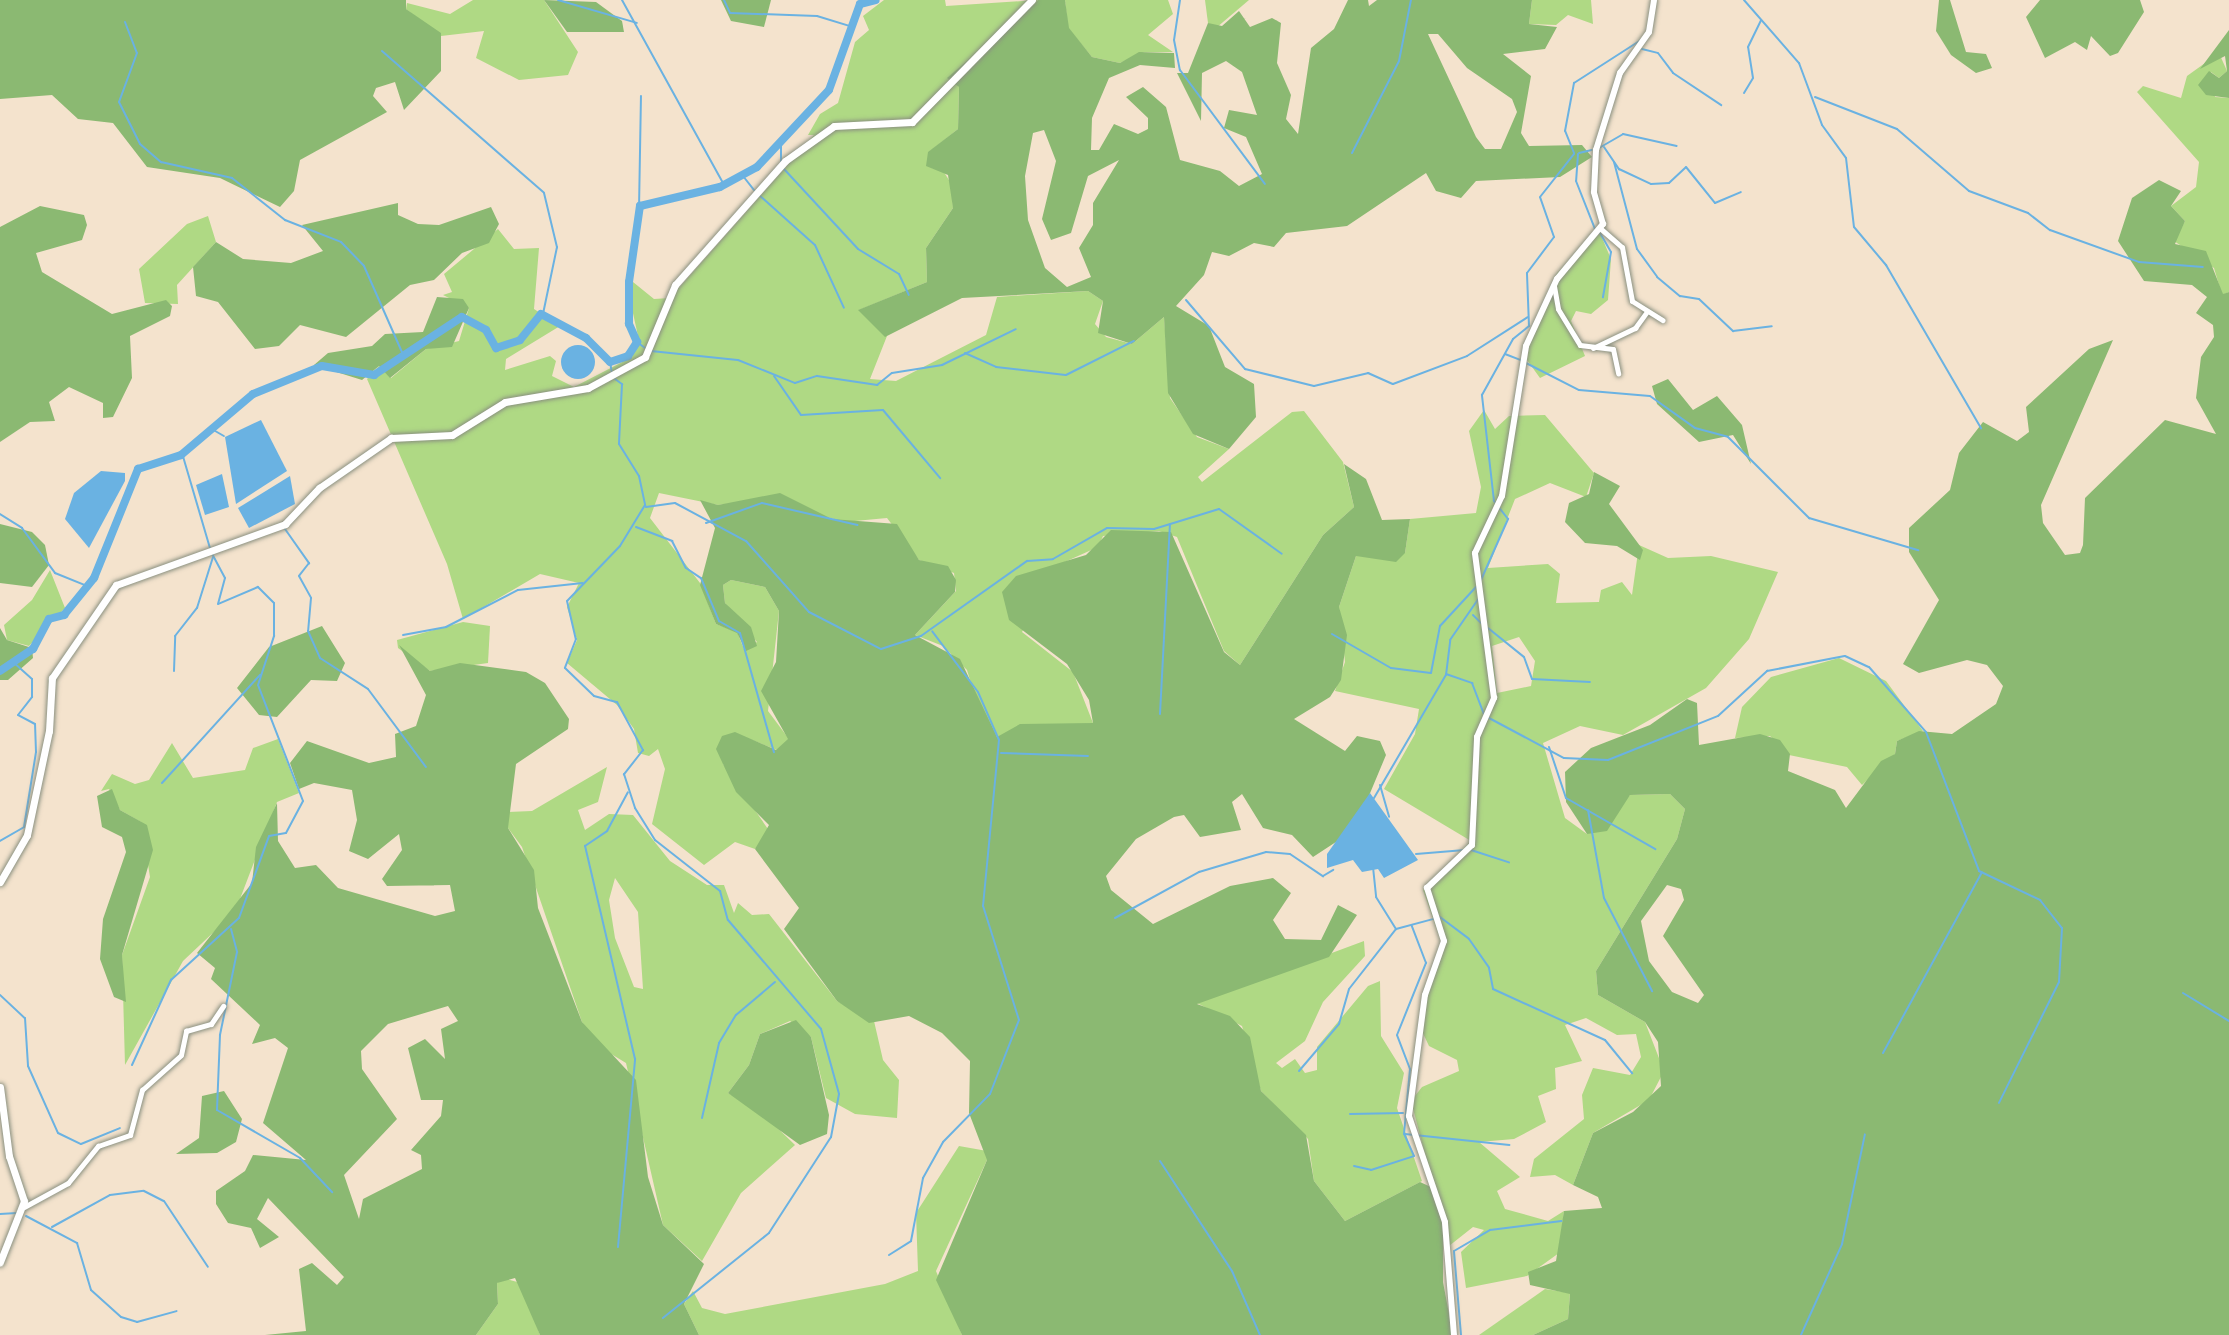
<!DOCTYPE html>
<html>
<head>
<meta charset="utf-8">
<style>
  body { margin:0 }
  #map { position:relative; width:2229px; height:1335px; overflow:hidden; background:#f4e3cd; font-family:"Indie Flower",sans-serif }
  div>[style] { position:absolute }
  .green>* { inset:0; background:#afd984 }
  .forest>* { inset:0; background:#8bb972 }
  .water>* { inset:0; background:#6ab2e2 }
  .round { border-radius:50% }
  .stream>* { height:2px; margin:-1px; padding:0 1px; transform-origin:1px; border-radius:1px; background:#6ab2e2 }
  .river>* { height:8px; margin:-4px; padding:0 4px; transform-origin:4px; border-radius:4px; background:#6ab2e2 }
  .roads { filter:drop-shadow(0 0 2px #8a9080) drop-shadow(0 0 2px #8a9080) }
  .minor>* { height:5px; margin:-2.5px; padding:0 2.5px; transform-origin:2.5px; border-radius:2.5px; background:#fff }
  .tertiary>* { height:6px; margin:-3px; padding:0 3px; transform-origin:3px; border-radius:3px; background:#fff }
  .secondary>* { height:7px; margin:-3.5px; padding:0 3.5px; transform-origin:3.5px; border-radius:3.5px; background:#fff }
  span { translate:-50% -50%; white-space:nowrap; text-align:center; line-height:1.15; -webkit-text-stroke:8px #f6f6f2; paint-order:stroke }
</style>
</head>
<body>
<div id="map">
  <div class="green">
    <div style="clip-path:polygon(473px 0,544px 0,578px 52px,568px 75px,519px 80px,476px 58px,484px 31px,441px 36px,406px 9px,407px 3px,450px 14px)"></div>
    <div style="clip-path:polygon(884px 0,945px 0,946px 6px,1038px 0,952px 78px,959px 87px,958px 129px,929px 152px,933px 169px,942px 169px,952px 185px,953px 208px,926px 248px,927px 282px,859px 310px,887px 336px,870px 379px,896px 381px,986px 335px,997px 297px,1088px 291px,1103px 301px,1095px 324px,1106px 337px,1132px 344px,1164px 317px,1170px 398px,1197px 437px,1229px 449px,1198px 477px,1202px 482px,1292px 412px,1304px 411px,1343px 462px,1354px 507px,1323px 535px,1240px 665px,1224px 651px,1177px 537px,1159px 531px,1103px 536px,1098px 547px,1058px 565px,1022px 632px,1073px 672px,1093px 723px,997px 737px,981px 716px,967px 670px,943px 646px,915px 635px,956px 591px,954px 573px,919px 560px,887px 518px,844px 522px,767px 499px,718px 505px,659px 493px,650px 518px,700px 583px,716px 624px,737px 632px,744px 649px,757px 642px,725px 603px,723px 585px,731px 580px,765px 587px,779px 611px,768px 711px,789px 739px,777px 750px,752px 740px,723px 764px,770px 832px,755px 849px,735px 842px,704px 865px,652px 824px,665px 769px,658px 749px,649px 756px,638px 753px,634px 729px,617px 705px,567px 663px,577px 640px,567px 607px,579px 583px,540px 574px,463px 619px,447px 564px,367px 379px,379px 366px,391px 378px,426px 349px,459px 341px,469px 308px,443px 295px,452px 292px,444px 274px,498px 229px,514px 249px,539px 248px,534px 309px,560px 326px,506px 359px,505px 370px,550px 356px,556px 361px,552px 376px,574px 387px,632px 357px,638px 336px,627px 286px,633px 282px,654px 299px,670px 298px,814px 135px,808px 135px,820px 114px,838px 103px,855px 42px,869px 30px,863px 16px)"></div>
    <div style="clip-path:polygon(1065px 0,1168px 0,1173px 14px,1148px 35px,1173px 52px,1144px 52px,1120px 63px,1092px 57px,1068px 28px)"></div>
    <div style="clip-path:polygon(1205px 0,1249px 0,1216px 28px,1208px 23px)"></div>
    <div style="clip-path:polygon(1532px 0,1591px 0,1593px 24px,1568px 15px,1556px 25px,1529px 24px)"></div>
    <div style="clip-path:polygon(2219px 53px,2227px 71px,2219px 78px,2211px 72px,2215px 97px,2229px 98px,2229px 292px,2222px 295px,2214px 268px,2174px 241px,2185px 221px,2171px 206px,2196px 187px,2199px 162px,2137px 92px,2143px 86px,2181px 98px,2187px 76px)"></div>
    <div style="clip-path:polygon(208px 216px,216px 242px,177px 285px,178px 304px,145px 303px,139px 269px,187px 224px)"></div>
    <div style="clip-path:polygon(1600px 233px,1611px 259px,1608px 300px,1591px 314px,1576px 311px,1571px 321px,1585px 356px,1540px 378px,1527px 360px,1532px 329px,1557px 273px)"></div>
    <div style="clip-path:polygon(evenodd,1484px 410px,1495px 429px,1509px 416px,1545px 415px,1594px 473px,1586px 497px,1550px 483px,1515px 499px,1488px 568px,1548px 564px,1560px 574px,1556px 603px,1599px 602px,1601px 590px,1622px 582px,1632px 595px,1639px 545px,1668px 558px,1711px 556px,1778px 572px,1749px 639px,1706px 688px,1623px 735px,1580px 726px,1543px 743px,1565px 818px,1587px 834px,1630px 795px,1670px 794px,1685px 809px,1677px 839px,1596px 971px,1598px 995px,1645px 1022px,1664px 1071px,1649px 1100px,1593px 1133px,1573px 1185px,1555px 1175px,1530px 1177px,1534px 1159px,1584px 1119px,1582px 1095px,1593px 1068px,1630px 1075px,1641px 1057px,1636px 1034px,1617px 1035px,1586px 1018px,1565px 1025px,1582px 1061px,1555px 1068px,1556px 1089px,1538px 1096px,1546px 1122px,1514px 1139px,1479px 1142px,1520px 1177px,1497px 1191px,1505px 1209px,1548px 1221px,1564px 1211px,1559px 1253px,1527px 1276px,1466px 1288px,1461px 1252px,1484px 1230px,1473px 1227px,1449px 1246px,1411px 1101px,1422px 1087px,1459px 1071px,1457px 1060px,1429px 1046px,1420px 1027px,1424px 988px,1443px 947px,1423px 890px,1471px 841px,1384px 789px,1415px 734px,1419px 709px,1335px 691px,1345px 662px,1339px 607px,1356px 556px,1405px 553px,1410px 519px,1476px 513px,1481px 487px,1469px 431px,1484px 410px,1519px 637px,1535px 661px,1531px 686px,1497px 693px,1492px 646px,1519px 637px)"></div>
    <div style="clip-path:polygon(50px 570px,65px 608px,29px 646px,7px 640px,4px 625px,32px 600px)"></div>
    <div style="clip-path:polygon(463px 622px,490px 626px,488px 663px,430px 671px,398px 648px,397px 640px)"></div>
    <div style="clip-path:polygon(1839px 658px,1886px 681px,1923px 731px,1897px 741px,1895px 754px,1862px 785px,1847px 767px,1789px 755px,1770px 736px,1735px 738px,1742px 707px,1771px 677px)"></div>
    <div style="clip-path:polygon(278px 739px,299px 793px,277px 802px,235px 912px,183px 961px,125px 1065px,122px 955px,150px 877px,141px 822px,120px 810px,109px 789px,101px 791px,112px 774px,135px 784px,149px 780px,172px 743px,193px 778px,245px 770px,253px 748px)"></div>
    <div style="clip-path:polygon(evenodd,607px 767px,598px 802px,578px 810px,585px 830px,609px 814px,633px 815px,670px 861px,707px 885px,724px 885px,734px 913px,738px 903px,752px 915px,769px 914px,837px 1001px,874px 1021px,883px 1060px,899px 1080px,897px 1118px,855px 1114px,826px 1098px,811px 1037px,790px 1021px,760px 1034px,749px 1065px,728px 1093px,758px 1109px,795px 1145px,741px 1193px,702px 1261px,663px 1225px,626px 1063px,598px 1046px,582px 1022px,522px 847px,508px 828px,507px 812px,532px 811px,607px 767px,615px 878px,638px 912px,643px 989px,634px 987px,615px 938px,609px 900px,615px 878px)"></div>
    <div style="clip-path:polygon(1364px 941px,1365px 956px,1323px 1002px,1305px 1041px,1276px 1063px,1282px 1068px,1295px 1059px,1305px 1073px,1317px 1070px,1317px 1047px,1368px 986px,1380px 981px,1381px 1036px,1404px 1073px,1397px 1108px,1422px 1181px,1345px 1221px,1314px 1181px,1308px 1139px,1261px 1091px,1242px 1026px,1197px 1003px)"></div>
    <div style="clip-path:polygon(959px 1146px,987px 1151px,987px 1160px,936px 1271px,962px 1335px,699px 1335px,684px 1304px,693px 1291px,702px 1308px,725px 1314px,885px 1284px,918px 1271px,916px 1213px)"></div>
    <div style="clip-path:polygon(503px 1278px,521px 1283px,540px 1335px,476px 1335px,498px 1304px,497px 1283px)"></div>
    <div style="clip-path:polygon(1545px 1289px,1570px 1293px,1568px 1319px,1533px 1335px,1479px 1335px)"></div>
  </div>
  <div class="forest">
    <div style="clip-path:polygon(0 0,406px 0,406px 9px,441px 33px,441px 71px,404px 110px,395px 82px,376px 88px,373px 96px,387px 112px,300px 160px,294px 191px,280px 207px,220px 178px,147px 167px,113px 123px,78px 119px,52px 95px,0 99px)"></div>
    <div style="clip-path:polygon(544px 0,596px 2px,622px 21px,624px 32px,567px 32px)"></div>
    <div style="clip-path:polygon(721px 0,771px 0,764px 27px,731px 21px)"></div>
    <div style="clip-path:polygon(evenodd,1038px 0,1065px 0,1069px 28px,1092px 57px,1120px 63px,1139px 52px,1174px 53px,1175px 68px,1140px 65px,1109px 78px,1092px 118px,1091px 150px,1099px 150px,1114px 124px,1138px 134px,1148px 129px,1148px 118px,1126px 97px,1143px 87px,1166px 107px,1180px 160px,1220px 171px,1239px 186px,1262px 174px,1246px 137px,1224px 128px,1229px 110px,1257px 115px,1242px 72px,1226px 61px,1202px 73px,1201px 121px,1177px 73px,1188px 73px,1208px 23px,1222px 26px,1239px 11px,1250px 27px,1272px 18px,1281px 23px,1277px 63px,1291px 95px,1286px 119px,1298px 134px,1311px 48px,1334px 29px,1348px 0,1368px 0,1369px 6px,1377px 0,1532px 0,1529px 24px,1557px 27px,1545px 49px,1503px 54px,1531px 76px,1521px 133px,1529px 146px,1582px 145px,1592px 157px,1560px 177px,1476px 181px,1461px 198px,1436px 191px,1426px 173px,1347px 226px,1286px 233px,1274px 247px,1254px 243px,1229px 256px,1212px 252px,1204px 275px,1176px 306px,1209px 326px,1225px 367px,1254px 384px,1256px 417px,1229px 449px,1193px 434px,1168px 393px,1164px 317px,1132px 344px,1098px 333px,1103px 301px,1088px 291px,962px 298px,885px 337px,858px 310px,927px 282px,926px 248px,953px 208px,948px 175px,926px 166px,928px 152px,958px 129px,959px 87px,947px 78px,1038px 0,1428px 34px,1438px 34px,1467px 68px,1512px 99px,1517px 112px,1501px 149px,1485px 149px,1476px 137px,1428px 34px,1038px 0,1044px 130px,1056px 161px,1042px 219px,1051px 240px,1071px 233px,1088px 176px,1119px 160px,1093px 203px,1093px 225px,1079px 248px,1091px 277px,1067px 287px,1045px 268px,1028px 220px,1025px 176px,1033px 133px,1044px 130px)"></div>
    <div style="clip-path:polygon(1939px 0,1950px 0,1966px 52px,1986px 54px,1992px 68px,1976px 73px,1951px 55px,1936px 31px)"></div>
    <div style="clip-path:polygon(2040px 0,2140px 0,2144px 12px,2118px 53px,2110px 56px,2091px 36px,2087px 50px,2075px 42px,2045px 58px,2026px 17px)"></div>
    <div style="clip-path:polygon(2229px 30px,2229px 98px,2206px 95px,2198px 85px,2209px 71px,2219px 78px,2227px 71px,2225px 56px,2200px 69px)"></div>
    <div style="clip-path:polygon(evenodd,2159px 180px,2181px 191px,2171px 206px,2185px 221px,2175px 244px,2206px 251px,2223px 294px,2229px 292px,2229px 1335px,1533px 1335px,1568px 1319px,1570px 1294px,1530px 1285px,1528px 1272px,1556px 1261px,1564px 1211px,1602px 1208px,1598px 1197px,1573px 1185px,1593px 1133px,1633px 1112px,1661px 1086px,1658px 1042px,1645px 1022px,1598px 995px,1596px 971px,1677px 839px,1685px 809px,1670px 794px,1630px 795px,1607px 831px,1587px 834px,1566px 802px,1565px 772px,1591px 748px,1650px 725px,1687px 699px,1697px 703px,1699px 745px,1760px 734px,1780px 740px,1790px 754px,1788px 771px,1835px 790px,1846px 808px,1881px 761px,1895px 754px,1897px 741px,1919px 731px,1952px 734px,1996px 704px,2003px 686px,1987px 665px,1967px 660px,1919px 673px,1903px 664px,1939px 600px,1909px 552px,1909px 528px,1950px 490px,1959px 453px,1983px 422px,2017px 441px,2029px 432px,2026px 407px,2089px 349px,2113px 340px,2041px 505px,2043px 523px,2065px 555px,2080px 553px,2083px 545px,2085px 498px,2165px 420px,2216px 434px,2196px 398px,2201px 357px,2214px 337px,2213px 325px,2196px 313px,2207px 297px,2192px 285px,2144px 281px,2118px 241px,2132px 198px,2159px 180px,1667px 885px,1681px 889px,1684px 900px,1663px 936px,1704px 995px,1698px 1003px,1672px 992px,1649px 961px,1641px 921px,1667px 885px)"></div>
    <div style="clip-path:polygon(398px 203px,398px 215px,418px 224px,439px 225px,491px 207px,499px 224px,489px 243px,462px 253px,434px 280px,410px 285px,346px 337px,300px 325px,279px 346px,255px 349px,218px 302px,196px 296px,193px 267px,216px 242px,243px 259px,291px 263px,323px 251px,302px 225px)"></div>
    <div style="clip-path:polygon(40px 206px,84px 215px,87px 225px,82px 240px,36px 253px,42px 272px,112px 314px,166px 300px,172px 306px,170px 316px,130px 336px,132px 378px,113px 417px,103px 418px,103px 403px,69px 387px,49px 402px,55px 421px,30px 422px,0 442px,0 227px)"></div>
    <div style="clip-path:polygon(437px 297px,463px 299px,469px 308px,452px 347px,426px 349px,390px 378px,379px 366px,362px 380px,314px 365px,328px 353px,372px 346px,385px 334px,423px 332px)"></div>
    <div style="clip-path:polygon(1668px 379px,1693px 410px,1717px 396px,1742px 425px,1751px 464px,1733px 435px,1699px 442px,1657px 404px,1652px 386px)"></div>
    <div style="clip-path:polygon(1344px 464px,1366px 479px,1382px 520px,1410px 519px,1405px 553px,1396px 562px,1356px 556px,1339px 607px,1347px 635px,1341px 680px,1330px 697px,1294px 719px,1345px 751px,1357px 736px,1380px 741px,1386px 755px,1363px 810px,1342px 838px,1313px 857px,1292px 835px,1263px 828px,1242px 794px,1232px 802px,1241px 830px,1200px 837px,1184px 815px,1174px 817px,1136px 839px,1106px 876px,1111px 890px,1153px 924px,1230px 886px,1273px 878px,1291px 893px,1273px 920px,1285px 939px,1321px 940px,1338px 905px,1357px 915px,1329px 957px,1197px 1004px,1230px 1016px,1250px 1037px,1261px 1091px,1306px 1135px,1314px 1181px,1345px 1221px,1420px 1182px,1433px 1188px,1443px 1206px,1443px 1282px,1453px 1335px,962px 1335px,936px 1280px,987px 1160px,969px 1113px,970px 1061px,942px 1033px,909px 1016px,869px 1023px,837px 1001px,784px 929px,799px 908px,755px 849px,769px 825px,736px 792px,716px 749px,722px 736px,735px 732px,776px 750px,788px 739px,761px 691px,776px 662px,779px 611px,765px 587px,731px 580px,723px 585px,725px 603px,751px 627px,757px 646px,746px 651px,737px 633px,716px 624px,700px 585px,715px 528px,700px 500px,718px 505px,780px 493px,832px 519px,897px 524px,919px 560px,948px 566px,956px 580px,955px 592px,915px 635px,960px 659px,997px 737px,1020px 724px,1093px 723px,1089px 700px,1067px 664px,1009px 620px,1002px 592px,1016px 576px,1086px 555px,1111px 530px,1171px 532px,1224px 652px,1240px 665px,1323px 535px,1354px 507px)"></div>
    <div style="clip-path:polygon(1594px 472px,1620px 486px,1609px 504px,1643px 550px,1640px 560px,1617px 546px,1585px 543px,1565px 522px,1569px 503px,1589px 494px)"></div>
    <div style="clip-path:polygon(0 524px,32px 532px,45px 545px,49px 565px,32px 587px,0 583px)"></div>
    <div style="clip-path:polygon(322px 626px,345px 663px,337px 681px,311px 680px,277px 717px,259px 715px,237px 688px,269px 647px)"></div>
    <div style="clip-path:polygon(0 628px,7px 640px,32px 648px,33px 658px,8px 680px,0 680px)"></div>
    <div style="clip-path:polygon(evenodd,399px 645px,430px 671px,460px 663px,526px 672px,545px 683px,569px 719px,568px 729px,516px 764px,508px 828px,534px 870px,538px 908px,582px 1022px,636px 1080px,648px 1177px,663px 1225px,704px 1264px,684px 1304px,699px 1335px,540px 1335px,515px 1278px,497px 1283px,498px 1304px,476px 1335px,265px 1335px,306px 1331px,299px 1269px,312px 1263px,337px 1285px,344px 1277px,268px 1198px,257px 1219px,279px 1237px,260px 1248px,251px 1228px,228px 1223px,216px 1204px,216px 1191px,245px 1171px,253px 1155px,306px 1160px,263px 1123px,288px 1048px,275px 1038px,252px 1044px,260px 1025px,211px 979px,215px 968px,197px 953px,252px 883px,256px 847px,277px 803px,278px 841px,295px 868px,316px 865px,338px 888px,435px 916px,455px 911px,450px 885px,387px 886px,382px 879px,402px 850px,399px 834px,368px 859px,349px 851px,357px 820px,352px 790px,314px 783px,299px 789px,290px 763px,307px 741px,369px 763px,396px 757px,395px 734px,416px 726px,426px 695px,399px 645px,448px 1006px,458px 1021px,441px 1029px,445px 1059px,425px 1039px,408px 1048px,421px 1100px,443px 1100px,441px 1116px,411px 1150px,421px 1155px,422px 1169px,363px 1199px,359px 1219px,344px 1175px,397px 1119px,362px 1069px,361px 1051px,388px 1024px,448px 1006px)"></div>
    <div style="clip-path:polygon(112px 789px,120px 810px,147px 825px,153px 850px,122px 955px,126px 1002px,114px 997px,100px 959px,103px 919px,126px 852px,122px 837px,102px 827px,97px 796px)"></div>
    <div style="clip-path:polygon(796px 1020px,811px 1037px,829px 1115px,827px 1134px,800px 1145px,728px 1093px,749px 1065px,760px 1034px)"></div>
    <div style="clip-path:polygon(224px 1091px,242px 1119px,236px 1142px,217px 1153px,176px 1154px,199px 1138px,202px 1096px)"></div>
  </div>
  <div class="water">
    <div class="round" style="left:561px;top:345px;width:34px;height:34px"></div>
    <div style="clip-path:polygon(261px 420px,287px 471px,236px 504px,225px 437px)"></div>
    <div style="clip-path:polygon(101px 471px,125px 473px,125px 481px,89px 548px,65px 519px,74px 493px)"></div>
    <div style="clip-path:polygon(222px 474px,229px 507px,205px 515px,196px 485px)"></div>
    <div style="clip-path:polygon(290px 476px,295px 504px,249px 528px,238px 508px)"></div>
    <div style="clip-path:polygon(1370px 793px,1418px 860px,1384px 878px,1378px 869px,1362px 872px,1353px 860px,1327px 868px,1327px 854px)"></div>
  </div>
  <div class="stream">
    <div style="left:558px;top:0;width:82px;rotate:16.2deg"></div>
    <div style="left:622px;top:0;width:211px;rotate:61.1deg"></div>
    <div style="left:724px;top:0;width:14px;rotate:65deg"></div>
    <div style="left:730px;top:13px;width:87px;rotate:2deg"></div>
    <div style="left:817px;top:16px;width:38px;rotate:17deg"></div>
    <div style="left:1180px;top:0;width:40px;rotate:98.5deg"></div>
    <div style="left:1174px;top:40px;width:31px;rotate:79deg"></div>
    <div style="left:1180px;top:70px;width:142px;rotate:53.3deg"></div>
    <div style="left:1744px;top:0;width:84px;rotate:48.9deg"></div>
    <div style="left:1799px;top:63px;width:66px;rotate:69.6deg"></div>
    <div style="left:1822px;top:125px;width:41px;rotate:54deg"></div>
    <div style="left:1846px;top:158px;width:69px;rotate:83.4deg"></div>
    <div style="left:1854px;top:227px;width:50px;rotate:49.9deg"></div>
    <div style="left:1886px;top:265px;width:189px;rotate:59.8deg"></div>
    <div style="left:125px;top:22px;width:33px;rotate:69deg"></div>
    <div style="left:137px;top:53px;width:52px;rotate:110.2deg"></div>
    <div style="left:119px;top:102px;width:47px;rotate:63.4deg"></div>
    <div style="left:140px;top:144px;width:28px;rotate:41deg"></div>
    <div style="left:161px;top:162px;width:73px;rotate:12.7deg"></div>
    <div style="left:232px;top:178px;width:68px;rotate:38.4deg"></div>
    <div style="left:285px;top:220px;width:60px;rotate:21.4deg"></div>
    <div style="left:341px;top:242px;width:33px;rotate:46deg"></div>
    <div style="left:364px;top:266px;width:94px;rotate:66.2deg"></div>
    <div style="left:1642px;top:49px;width:16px;rotate:14deg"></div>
    <div style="left:1658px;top:53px;width:25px;rotate:53deg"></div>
    <div style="left:1673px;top:73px;width:58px;rotate:33.7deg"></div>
    <div style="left:382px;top:51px;width:215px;rotate:41.2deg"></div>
    <div style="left:544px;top:193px;width:56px;rotate:76.5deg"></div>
    <div style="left:557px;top:247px;width:68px;rotate:101.8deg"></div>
    <div style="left:1744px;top:93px;width:17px;rotate:-59deg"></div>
    <div style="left:1753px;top:78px;width:31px;rotate:-99deg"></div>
    <div style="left:1748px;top:47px;width:30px;rotate:-64deg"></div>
    <div style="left:1815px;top:97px;width:88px;rotate:21.3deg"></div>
    <div style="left:1897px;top:129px;width:95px;rotate:40.7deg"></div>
    <div style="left:1969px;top:191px;width:63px;rotate:20.4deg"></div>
    <div style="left:2028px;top:213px;width:28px;rotate:38deg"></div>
    <div style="left:2050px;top:230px;width:95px;rotate:19.8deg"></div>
    <div style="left:2139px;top:262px;width:64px;rotate:4.5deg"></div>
    <div style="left:1604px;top:147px;width:27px;rotate:56deg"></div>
    <div style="left:1619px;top:169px;width:35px;rotate:25deg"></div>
    <div style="left:1651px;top:184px;width:18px;rotate:-3deg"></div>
    <div style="left:1669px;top:183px;width:23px;rotate:-43deg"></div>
    <div style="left:1686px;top:167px;width:46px;rotate:51.1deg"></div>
    <div style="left:1715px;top:203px;width:28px;rotate:-23deg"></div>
    <div style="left:1599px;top:148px;width:28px;rotate:-30deg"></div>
    <div style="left:1623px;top:134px;width:55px;rotate:12.5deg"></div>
    <div style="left:1352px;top:153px;width:103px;rotate:-62.9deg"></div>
    <div style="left:1399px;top:61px;width:62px;rotate:-78.9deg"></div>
    <div style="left:1574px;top:153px;width:24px;rotate:-112deg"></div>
    <div style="left:1565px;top:131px;width:49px;rotate:-79.4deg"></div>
    <div style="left:1574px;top:83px;width:80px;rotate:-32.7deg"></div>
    <div style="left:1579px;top:153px;width:13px;rotate:-13deg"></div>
    <div style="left:1578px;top:154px;width:27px;rotate:94deg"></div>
    <div style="left:1576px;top:181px;width:52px;rotate:68.4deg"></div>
    <div style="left:1614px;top:162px;width:90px;rotate:75.2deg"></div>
    <div style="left:1637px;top:249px;width:34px;rotate:54deg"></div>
    <div style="left:1657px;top:277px;width:30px;rotate:40deg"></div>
    <div style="left:1680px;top:296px;width:19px;rotate:9deg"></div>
    <div style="left:1699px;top:299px;width:47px;rotate:43.3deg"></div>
    <div style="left:1733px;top:331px;width:39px;rotate:-7deg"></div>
    <div style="left:781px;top:163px;width:19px;rotate:-90deg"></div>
    <div style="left:784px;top:169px;width:109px;rotate:47.2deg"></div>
    <div style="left:858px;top:249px;width:48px;rotate:31.4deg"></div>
    <div style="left:899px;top:274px;width:23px;rotate:65deg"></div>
    <div style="left:743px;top:176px;width:18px;rotate:52deg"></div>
    <div style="left:759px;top:195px;width:75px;rotate:41.8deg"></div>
    <div style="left:815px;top:245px;width:69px;rotate:65.3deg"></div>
    <div style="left:639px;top:209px;width:113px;rotate:-89deg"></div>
    <div style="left:1600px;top:233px;width:22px;rotate:60deg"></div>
    <div style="left:1611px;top:252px;width:46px;rotate:100.1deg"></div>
    <div style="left:1186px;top:300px;width:91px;rotate:49.5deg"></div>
    <div style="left:1245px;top:369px;width:71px;rotate:13.8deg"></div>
    <div style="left:1314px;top:386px;width:56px;rotate:-13.5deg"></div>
    <div style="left:1368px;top:373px;width:27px;rotate:24deg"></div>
    <div style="left:1393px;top:384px;width:79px;rotate:-20.7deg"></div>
    <div style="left:1467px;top:356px;width:72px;rotate:-32.6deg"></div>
    <div style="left:637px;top:342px;width:10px;rotate:37deg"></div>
    <div style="left:651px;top:351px;width:87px;rotate:5.9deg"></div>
    <div style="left:738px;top:360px;width:61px;rotate:22deg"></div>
    <div style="left:795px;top:383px;width:23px;rotate:-18deg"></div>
    <div style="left:817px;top:376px;width:61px;rotate:8.5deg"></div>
    <div style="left:877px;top:385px;width:19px;rotate:-39deg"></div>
    <div style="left:892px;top:373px;width:51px;rotate:-9.1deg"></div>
    <div style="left:942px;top:365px;width:82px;rotate:-25.9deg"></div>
    <div style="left:965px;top:353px;width:34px;rotate:24deg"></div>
    <div style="left:996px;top:367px;width:70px;rotate:6.5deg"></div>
    <div style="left:1066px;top:375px;width:76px;rotate:-26.6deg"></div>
    <div style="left:1505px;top:354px;width:17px;rotate:21deg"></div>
    <div style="left:610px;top:362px;width:11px;rotate:80deg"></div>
    <div style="left:1526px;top:363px;width:59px;rotate:27deg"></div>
    <div style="left:1579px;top:390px;width:71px;rotate:4.8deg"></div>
    <div style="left:1650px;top:396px;width:55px;rotate:35.4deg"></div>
    <div style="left:1695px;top:428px;width:34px;rotate:15deg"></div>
    <div style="left:1728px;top:437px;width:115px;rotate:45deg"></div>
    <div style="left:1809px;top:518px;width:114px;rotate:16.4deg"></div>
    <div style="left:774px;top:376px;width:47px;rotate:55.3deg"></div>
    <div style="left:801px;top:415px;width:82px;rotate:-3.5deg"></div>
    <div style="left:883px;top:410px;width:89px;rotate:50deg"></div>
    <div style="left:615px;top:379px;width:9px;rotate:36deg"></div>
    <div style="left:622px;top:384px;width:60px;rotate:92.9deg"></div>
    <div style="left:619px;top:444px;width:38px;rotate:58deg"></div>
    <div style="left:639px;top:476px;width:30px;rotate:78deg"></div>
    <div style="left:645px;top:505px;width:48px;rotate:121.4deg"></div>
    <div style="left:620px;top:546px;width:76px;rotate:133.9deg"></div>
    <div style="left:567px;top:601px;width:39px;rotate:77deg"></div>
    <div style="left:576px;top:639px;width:31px;rotate:111deg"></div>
    <div style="left:565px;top:668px;width:40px;rotate:44deg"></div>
    <div style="left:594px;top:696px;width:24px;rotate:15deg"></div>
    <div style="left:617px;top:702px;width:55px;rotate:61.6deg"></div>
    <div style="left:643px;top:750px;width:31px;rotate:128deg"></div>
    <div style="left:624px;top:774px;width:36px;rotate:72deg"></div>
    <div style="left:635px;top:808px;width:38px;rotate:58deg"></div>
    <div style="left:655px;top:840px;width:83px;rotate:38.1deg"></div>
    <div style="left:720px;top:891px;width:30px;rotate:75deg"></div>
    <div style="left:728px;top:920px;width:143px;rotate:49.5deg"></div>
    <div style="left:821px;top:1029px;width:67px;rotate:74.5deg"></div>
    <div style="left:839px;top:1094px;width:44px;rotate:100.5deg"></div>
    <div style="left:831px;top:1137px;width:114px;rotate:122.9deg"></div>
    <div style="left:769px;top:1233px;width:136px;rotate:141.3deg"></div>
    <div style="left:210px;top:428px;width:16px;rotate:30deg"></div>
    <div style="left:182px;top:453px;width:99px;rotate:73.6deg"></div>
    <div style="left:646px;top:507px;width:29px;rotate:-8deg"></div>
    <div style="left:675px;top:503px;width:81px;rotate:28.2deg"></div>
    <div style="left:746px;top:541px;width:95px;rotate:48.4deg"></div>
    <div style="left:809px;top:612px;width:81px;rotate:27.2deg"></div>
    <div style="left:881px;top:649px;width:42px;rotate:-18deg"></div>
    <div style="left:921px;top:636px;width:130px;rotate:-35.3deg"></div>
    <div style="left:1027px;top:561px;width:26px;rotate:-4deg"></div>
    <div style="left:1053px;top:559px;width:62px;rotate:-29.9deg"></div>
    <div style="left:1107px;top:528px;width:47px;rotate:1.2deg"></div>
    <div style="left:1154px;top:529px;width:68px;rotate:-17.1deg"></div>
    <div style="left:1219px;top:509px;width:77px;rotate:35.5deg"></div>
    <div style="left:0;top:514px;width:26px;rotate:32deg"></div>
    <div style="left:22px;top:528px;width:56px;rotate:53.7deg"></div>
    <div style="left:55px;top:573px;width:35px;rotate:22deg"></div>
    <div style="left:706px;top:523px;width:59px;rotate:-19.7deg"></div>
    <div style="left:762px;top:503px;width:98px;rotate:13deg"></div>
    <div style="left:636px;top:527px;width:39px;rotate:21deg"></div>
    <div style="left:672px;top:541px;width:30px;rotate:63deg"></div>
    <div style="left:686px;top:568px;width:18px;rotate:34deg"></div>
    <div style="left:701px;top:578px;width:47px;rotate:67.3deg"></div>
    <div style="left:719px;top:621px;width:24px;rotate:30deg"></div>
    <div style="left:740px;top:633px;width:124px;rotate:74.1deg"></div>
    <div style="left:285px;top:529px;width:42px;rotate:54.8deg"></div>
    <div style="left:309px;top:563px;width:16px;rotate:128deg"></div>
    <div style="left:299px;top:576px;width:25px;rotate:61deg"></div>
    <div style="left:311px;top:598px;width:33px;rotate:95deg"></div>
    <div style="left:308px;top:631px;width:30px;rotate:66deg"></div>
    <div style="left:320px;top:658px;width:57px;rotate:32.9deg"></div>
    <div style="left:368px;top:689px;width:97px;rotate:53.4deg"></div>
    <div style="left:1481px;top:580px;width:67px;rotate:-66.1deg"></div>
    <div style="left:1508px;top:519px;width:23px;rotate:-128deg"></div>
    <div style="left:1494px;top:501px;width:107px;rotate:-96.5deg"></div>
    <div style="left:1482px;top:395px;width:64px;rotate:-61deg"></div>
    <div style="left:1513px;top:339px;width:21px;rotate:-39deg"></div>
    <div style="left:1529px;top:326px;width:53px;rotate:-92.2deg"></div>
    <div style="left:1527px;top:273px;width:45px;rotate:-53.1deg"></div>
    <div style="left:1554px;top:237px;width:42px;rotate:-109.3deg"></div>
    <div style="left:1540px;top:197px;width:55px;rotate:-51.7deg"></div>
    <div style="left:1473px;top:615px;width:14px;rotate:45deg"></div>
    <div style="left:1488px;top:628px;width:46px;rotate:38.9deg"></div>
    <div style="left:1524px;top:657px;width:23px;rotate:70deg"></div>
    <div style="left:1532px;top:679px;width:58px;rotate:3deg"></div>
    <div style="left:1332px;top:634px;width:68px;rotate:30deg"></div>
    <div style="left:1391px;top:668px;width:40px;rotate:7.1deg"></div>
    <div style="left:1431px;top:673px;width:48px;rotate:-79.2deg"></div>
    <div style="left:1440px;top:626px;width:53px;rotate:-47.3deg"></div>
    <div style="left:403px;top:635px;width:44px;rotate:-10.5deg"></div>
    <div style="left:446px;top:627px;width:81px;rotate:-27.2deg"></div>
    <div style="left:518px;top:590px;width:65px;rotate:-6.1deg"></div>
    <div style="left:174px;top:671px;width:35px;rotate:-88deg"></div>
    <div style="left:175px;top:636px;width:36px;rotate:-52deg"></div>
    <div style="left:197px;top:608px;width:53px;rotate:-72.6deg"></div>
    <div style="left:1446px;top:674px;width:28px;rotate:19deg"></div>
    <div style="left:1472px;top:683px;width:33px;rotate:69deg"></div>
    <div style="left:1160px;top:714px;width:190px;rotate:-87deg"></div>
    <div style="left:1489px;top:718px;width:85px;rotate:28.1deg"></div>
    <div style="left:1564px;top:758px;width:44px;rotate:2.6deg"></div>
    <div style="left:1608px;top:760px;width:118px;rotate:-21.8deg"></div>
    <div style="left:1718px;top:716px;width:67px;rotate:-42.6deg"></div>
    <div style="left:1767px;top:671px;width:79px;rotate:-10.9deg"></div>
    <div style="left:1845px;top:656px;width:26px;rotate:25deg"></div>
    <div style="left:1869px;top:667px;width:86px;rotate:48.8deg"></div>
    <div style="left:1926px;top:732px;width:149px;rotate:69.1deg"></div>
    <div style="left:1979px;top:871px;width:68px;rotate:25.4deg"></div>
    <div style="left:2040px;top:900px;width:36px;rotate:52deg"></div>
    <div style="left:2062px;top:928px;width:54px;rotate:93.2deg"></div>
    <div style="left:2059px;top:982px;width:135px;rotate:116.4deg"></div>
    <div style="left:1549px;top:747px;width:54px;rotate:71.6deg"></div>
    <div style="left:1566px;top:798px;width:103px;rotate:29.8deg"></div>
    <div style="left:1001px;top:753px;width:87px;rotate:2deg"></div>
    <div style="left:162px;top:783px;width:146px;rotate:-47.8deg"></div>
    <div style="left:1380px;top:785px;width:33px;rotate:74deg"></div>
    <div style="left:1374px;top:798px;width:143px;rotate:-59.7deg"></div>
    <div style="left:1446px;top:675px;width:35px;rotate:-83deg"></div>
    <div style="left:1450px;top:640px;width:51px;rotate:-55.4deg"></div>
    <div style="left:1588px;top:810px;width:89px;rotate:79.7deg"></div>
    <div style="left:1604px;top:898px;width:105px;rotate:62.7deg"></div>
    <div style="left:0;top:841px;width:28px;rotate:-30deg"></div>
    <div style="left:24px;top:827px;width:76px;rotate:-80.9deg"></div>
    <div style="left:36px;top:752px;width:28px;rotate:-92deg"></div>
    <div style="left:35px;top:724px;width:19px;rotate:-152deg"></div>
    <div style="left:18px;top:715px;width:23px;rotate:-52deg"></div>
    <div style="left:32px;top:697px;width:18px;rotate:-90deg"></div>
    <div style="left:32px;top:679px;width:24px;rotate:-138deg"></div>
    <div style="left:1471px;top:850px;width:40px;rotate:18deg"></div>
    <div style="left:1416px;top:854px;width:49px;rotate:-4.7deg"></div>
    <div style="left:1373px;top:867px;width:30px;rotate:84deg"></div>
    <div style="left:1376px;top:897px;width:38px;rotate:58deg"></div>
    <div style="left:1440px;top:917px;width:36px;rotate:37deg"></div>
    <div style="left:1469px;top:939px;width:35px;rotate:55deg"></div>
    <div style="left:1489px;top:968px;width:21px;rotate:79deg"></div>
    <div style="left:1493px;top:989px;width:123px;rotate:24.5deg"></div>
    <div style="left:1605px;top:1040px;width:43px;rotate:50.7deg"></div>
    <div style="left:1115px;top:918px;width:96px;rotate:-28.7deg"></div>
    <div style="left:1199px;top:872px;width:70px;rotate:-16.6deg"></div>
    <div style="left:1266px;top:852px;width:24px;rotate:5deg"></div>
    <div style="left:1290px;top:854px;width:40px;rotate:34deg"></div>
    <div style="left:1323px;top:876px;width:12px;rotate:-31deg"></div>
    <div style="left:231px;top:929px;width:24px;rotate:75deg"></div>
    <div style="left:237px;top:952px;width:85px;rotate:101.6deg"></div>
    <div style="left:220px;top:1035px;width:75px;rotate:92.3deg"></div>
    <div style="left:217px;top:1110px;width:96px;rotate:30deg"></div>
    <div style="left:300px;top:1158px;width:47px;rotate:46.7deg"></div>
    <div style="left:2183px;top:993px;width:54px;rotate:31.3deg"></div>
    <div style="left:0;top:995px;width:34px;rotate:43deg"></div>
    <div style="left:25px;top:1018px;width:48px;rotate:86.4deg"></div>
    <div style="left:28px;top:1066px;width:73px;rotate:65.9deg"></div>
    <div style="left:58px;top:1133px;width:25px;rotate:26deg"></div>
    <div style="left:81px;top:1144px;width:42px;rotate:-22.3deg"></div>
    <div style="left:1883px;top:1053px;width:206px;rotate:-61.3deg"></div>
    <div style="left:132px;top:1065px;width:94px;rotate:-65.4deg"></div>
    <div style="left:171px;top:980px;width:92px;rotate:-42.4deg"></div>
    <div style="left:239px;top:918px;width:87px;rotate:-69.9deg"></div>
    <div style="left:269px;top:836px;width:17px;rotate:-10deg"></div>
    <div style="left:286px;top:833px;width:36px;rotate:-62deg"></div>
    <div style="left:303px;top:801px;width:124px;rotate:-111.2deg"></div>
    <div style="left:258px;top:685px;width:52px;rotate:-71.9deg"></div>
    <div style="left:274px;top:636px;width:33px;rotate:-90deg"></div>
    <div style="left:274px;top:603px;width:23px;rotate:-135deg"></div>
    <div style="left:258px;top:587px;width:43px;rotate:157deg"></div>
    <div style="left:218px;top:604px;width:27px;rotate:-75deg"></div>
    <div style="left:225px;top:578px;width:27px;rotate:-118deg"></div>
    <div style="left:1299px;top:1071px;width:62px;rotate:-49.6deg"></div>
    <div style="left:1339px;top:1024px;width:36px;rotate:-74deg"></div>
    <div style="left:1349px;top:989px;width:76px;rotate:-51.9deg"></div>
    <div style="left:1396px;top:929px;width:39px;rotate:-15deg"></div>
    <div style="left:1350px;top:1114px;width:53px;rotate:-1.1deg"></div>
    <div style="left:702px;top:1118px;width:77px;rotate:-77.2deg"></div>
    <div style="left:719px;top:1043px;width:33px;rotate:-59deg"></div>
    <div style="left:736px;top:1015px;width:51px;rotate:-40.2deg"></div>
    <div style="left:1405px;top:1134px;width:105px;rotate:6deg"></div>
    <div style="left:1160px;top:1161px;width:131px;rotate:56.8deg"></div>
    <div style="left:1232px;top:1271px;width:70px;rotate:66.4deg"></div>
    <div style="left:1354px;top:1166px;width:17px;rotate:13deg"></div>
    <div style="left:1371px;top:1170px;width:45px;rotate:-18deg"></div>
    <div style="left:1414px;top:1156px;width:24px;rotate:-114deg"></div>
    <div style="left:1404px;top:1134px;width:65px;rotate:-84.7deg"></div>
    <div style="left:1410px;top:1069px;width:36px;rotate:-111deg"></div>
    <div style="left:1397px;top:1035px;width:78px;rotate:-68.1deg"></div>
    <div style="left:1426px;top:963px;width:40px;rotate:-111deg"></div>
    <div style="left:0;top:1214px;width:17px;rotate:-3deg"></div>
    <div style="left:26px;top:1216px;width:58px;rotate:27.9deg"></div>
    <div style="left:77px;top:1243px;width:49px;rotate:73.4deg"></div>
    <div style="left:91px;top:1290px;width:40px;rotate:42deg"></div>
    <div style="left:121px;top:1317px;width:17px;rotate:17deg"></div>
    <div style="left:137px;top:1322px;width:41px;rotate:-15.4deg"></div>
    <div style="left:52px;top:1227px;width:66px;rotate:-28.9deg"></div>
    <div style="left:110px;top:1195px;width:34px;rotate:-7deg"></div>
    <div style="left:144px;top:1191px;width:22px;rotate:27deg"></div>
    <div style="left:164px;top:1201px;width:79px;rotate:56.3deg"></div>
    <div style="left:618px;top:1247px;width:189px;rotate:-84.8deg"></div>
    <div style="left:635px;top:1059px;width:219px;rotate:-103.2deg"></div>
    <div style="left:585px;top:846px;width:27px;rotate:-34deg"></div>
    <div style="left:607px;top:831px;width:44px;rotate:-61.7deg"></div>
    <div style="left:889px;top:1255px;width:26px;rotate:-32deg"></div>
    <div style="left:911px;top:1241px;width:64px;rotate:-79.2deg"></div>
    <div style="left:923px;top:1178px;width:41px;rotate:-60.9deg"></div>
    <div style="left:943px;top:1142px;width:67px;rotate:-45.6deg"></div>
    <div style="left:990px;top:1094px;width:79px;rotate:-68.6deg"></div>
    <div style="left:1019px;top:1020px;width:120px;rotate:-107.5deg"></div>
    <div style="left:983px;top:906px;width:167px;rotate:-84.5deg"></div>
    <div style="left:999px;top:740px;width:52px;rotate:-113.6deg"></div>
    <div style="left:978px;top:692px;width:76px;rotate:-127deg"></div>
    <div style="left:1461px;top:1335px;width:84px;rotate:-94.8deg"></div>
    <div style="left:1454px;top:1251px;width:42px;rotate:-30.3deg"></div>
    <div style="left:1490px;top:1230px;width:72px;rotate:-7.2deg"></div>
    <div style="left:1801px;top:1335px;width:100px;rotate:-65.7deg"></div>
    <div style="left:1842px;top:1244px;width:112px;rotate:-78.2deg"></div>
  </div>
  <div class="river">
    <div style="left:0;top:671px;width:40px;rotate:-34deg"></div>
    <div style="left:33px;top:649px;width:34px;rotate:-62deg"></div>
    <div style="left:49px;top:619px;width:16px;rotate:-15deg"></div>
    <div style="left:64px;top:615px;width:48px;rotate:-51deg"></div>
    <div style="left:94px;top:578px;width:118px;rotate:-68deg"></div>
    <div style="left:138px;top:469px;width:45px;rotate:-18deg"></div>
    <div style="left:181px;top:455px;width:94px;rotate:-40.3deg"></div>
    <div style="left:253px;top:394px;width:74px;rotate:-22.1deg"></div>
    <div style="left:322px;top:366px;width:53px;rotate:9.8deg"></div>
    <div style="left:374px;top:375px;width:105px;rotate:-33.4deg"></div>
    <div style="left:462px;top:317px;width:27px;rotate:28deg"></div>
    <div style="left:486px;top:330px;width:21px;rotate:61deg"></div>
    <div style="left:496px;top:348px;width:25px;rotate:-18deg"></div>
    <div style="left:520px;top:340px;width:33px;rotate:-51deg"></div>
    <div style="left:541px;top:314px;width:51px;rotate:28.1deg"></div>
    <div style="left:586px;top:338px;width:34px;rotate:45deg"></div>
    <div style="left:610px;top:362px;width:19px;rotate:-18deg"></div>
    <div style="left:628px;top:356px;width:17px;rotate:-57deg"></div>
    <div style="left:637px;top:342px;width:20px;rotate:-114deg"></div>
    <div style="left:629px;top:324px;width:42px;rotate:-90deg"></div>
    <div style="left:629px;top:282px;width:77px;rotate:-81.8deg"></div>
    <div style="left:640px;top:206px;width:82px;rotate:-13.4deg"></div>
    <div style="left:720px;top:187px;width:42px;rotate:-28.4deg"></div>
    <div style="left:757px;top:167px;width:105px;rotate:-46.9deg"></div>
    <div style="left:829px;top:90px;width:91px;rotate:-70.2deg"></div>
    <div style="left:860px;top:4px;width:16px;rotate:-14deg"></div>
  </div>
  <div class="roads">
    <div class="minor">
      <div style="left:1601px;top:229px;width:28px;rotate:41deg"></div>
      <div style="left:1622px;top:247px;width:55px;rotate:79.5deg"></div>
      <div style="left:1632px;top:301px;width:36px;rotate:32deg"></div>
      <div style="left:1554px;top:286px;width:23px;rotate:80deg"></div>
      <div style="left:1558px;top:309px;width:42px;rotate:58.6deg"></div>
      <div style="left:1580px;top:345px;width:33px;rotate:7deg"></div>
      <div style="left:1613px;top:349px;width:25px;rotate:78deg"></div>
      <div style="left:1593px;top:348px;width:47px;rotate:-25.5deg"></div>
      <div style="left:1635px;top:328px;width:19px;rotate:-54deg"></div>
      <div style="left:24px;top:1207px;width:50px;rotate:-28.6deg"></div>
      <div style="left:68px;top:1183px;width:48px;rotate:-51deg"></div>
      <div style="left:98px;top:1146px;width:34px;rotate:-19deg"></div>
      <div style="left:130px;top:1135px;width:47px;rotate:-75.1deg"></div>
      <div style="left:142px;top:1090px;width:52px;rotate:-41.9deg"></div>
      <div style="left:181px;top:1055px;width:25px;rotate:-78deg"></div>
      <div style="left:186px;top:1031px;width:26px;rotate:-16deg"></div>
      <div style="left:211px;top:1024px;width:22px;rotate:-56deg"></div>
    </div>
    <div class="tertiary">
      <div style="left:1454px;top:1335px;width:113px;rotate:-94.6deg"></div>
      <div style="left:1445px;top:1222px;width:112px;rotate:-108.8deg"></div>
      <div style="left:1409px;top:1116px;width:122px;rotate:-82.5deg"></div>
      <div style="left:1425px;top:995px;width:57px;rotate:-70.6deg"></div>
      <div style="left:1444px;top:941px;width:56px;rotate:-107.8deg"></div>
      <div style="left:1427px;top:888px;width:62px;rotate:-43.7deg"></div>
      <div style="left:1472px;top:845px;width:108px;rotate:-87.3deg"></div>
      <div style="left:1477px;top:737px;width:43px;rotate:-66.4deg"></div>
      <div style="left:1494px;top:698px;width:146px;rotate:-97.5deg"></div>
      <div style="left:1475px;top:553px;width:63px;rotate:-64.7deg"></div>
      <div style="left:1502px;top:496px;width:152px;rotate:-80.9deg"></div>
      <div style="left:1526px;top:346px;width:74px;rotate:-65.2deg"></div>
      <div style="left:1557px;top:279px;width:72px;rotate:-50.1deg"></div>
      <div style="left:1603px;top:224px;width:33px;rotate:-106deg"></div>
      <div style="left:1594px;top:192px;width:42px;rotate:-87.3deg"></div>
      <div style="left:1596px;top:150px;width:81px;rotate:-72.7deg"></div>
      <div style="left:1620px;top:73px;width:50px;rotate:-54.7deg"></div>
      <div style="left:1649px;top:32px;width:32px;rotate:-81deg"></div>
    </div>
    <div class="secondary">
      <div style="left:0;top:882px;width:54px;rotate:-60.1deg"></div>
      <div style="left:27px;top:835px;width:106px;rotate:-78.1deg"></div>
      <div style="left:49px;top:731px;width:53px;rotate:-86.8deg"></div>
      <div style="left:52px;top:678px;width:113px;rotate:-55.5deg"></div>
      <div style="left:116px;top:585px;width:180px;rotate:-19.8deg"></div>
      <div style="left:285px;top:524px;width:50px;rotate:-46.6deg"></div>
      <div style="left:319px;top:488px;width:88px;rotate:-34.8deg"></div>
      <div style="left:391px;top:438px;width:61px;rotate:-2.8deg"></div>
      <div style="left:452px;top:435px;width:62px;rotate:-31.9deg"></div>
      <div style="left:505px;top:402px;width:84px;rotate:-9.6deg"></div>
      <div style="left:588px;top:388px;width:65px;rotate:-28.5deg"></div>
      <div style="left:645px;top:357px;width:78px;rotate:-67.4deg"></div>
      <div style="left:675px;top:285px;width:166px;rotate:-48.4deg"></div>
      <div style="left:785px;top:161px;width:60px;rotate:-35.5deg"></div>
      <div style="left:834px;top:126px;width:78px;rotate:-2.9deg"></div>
      <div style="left:912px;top:122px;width:171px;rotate:-45.5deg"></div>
      <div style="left:0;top:1087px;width:70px;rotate:82.6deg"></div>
      <div style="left:9px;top:1156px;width:47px;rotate:71.6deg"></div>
      <div style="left:24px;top:1201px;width:66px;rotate:111.5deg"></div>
    </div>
  </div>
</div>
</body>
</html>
